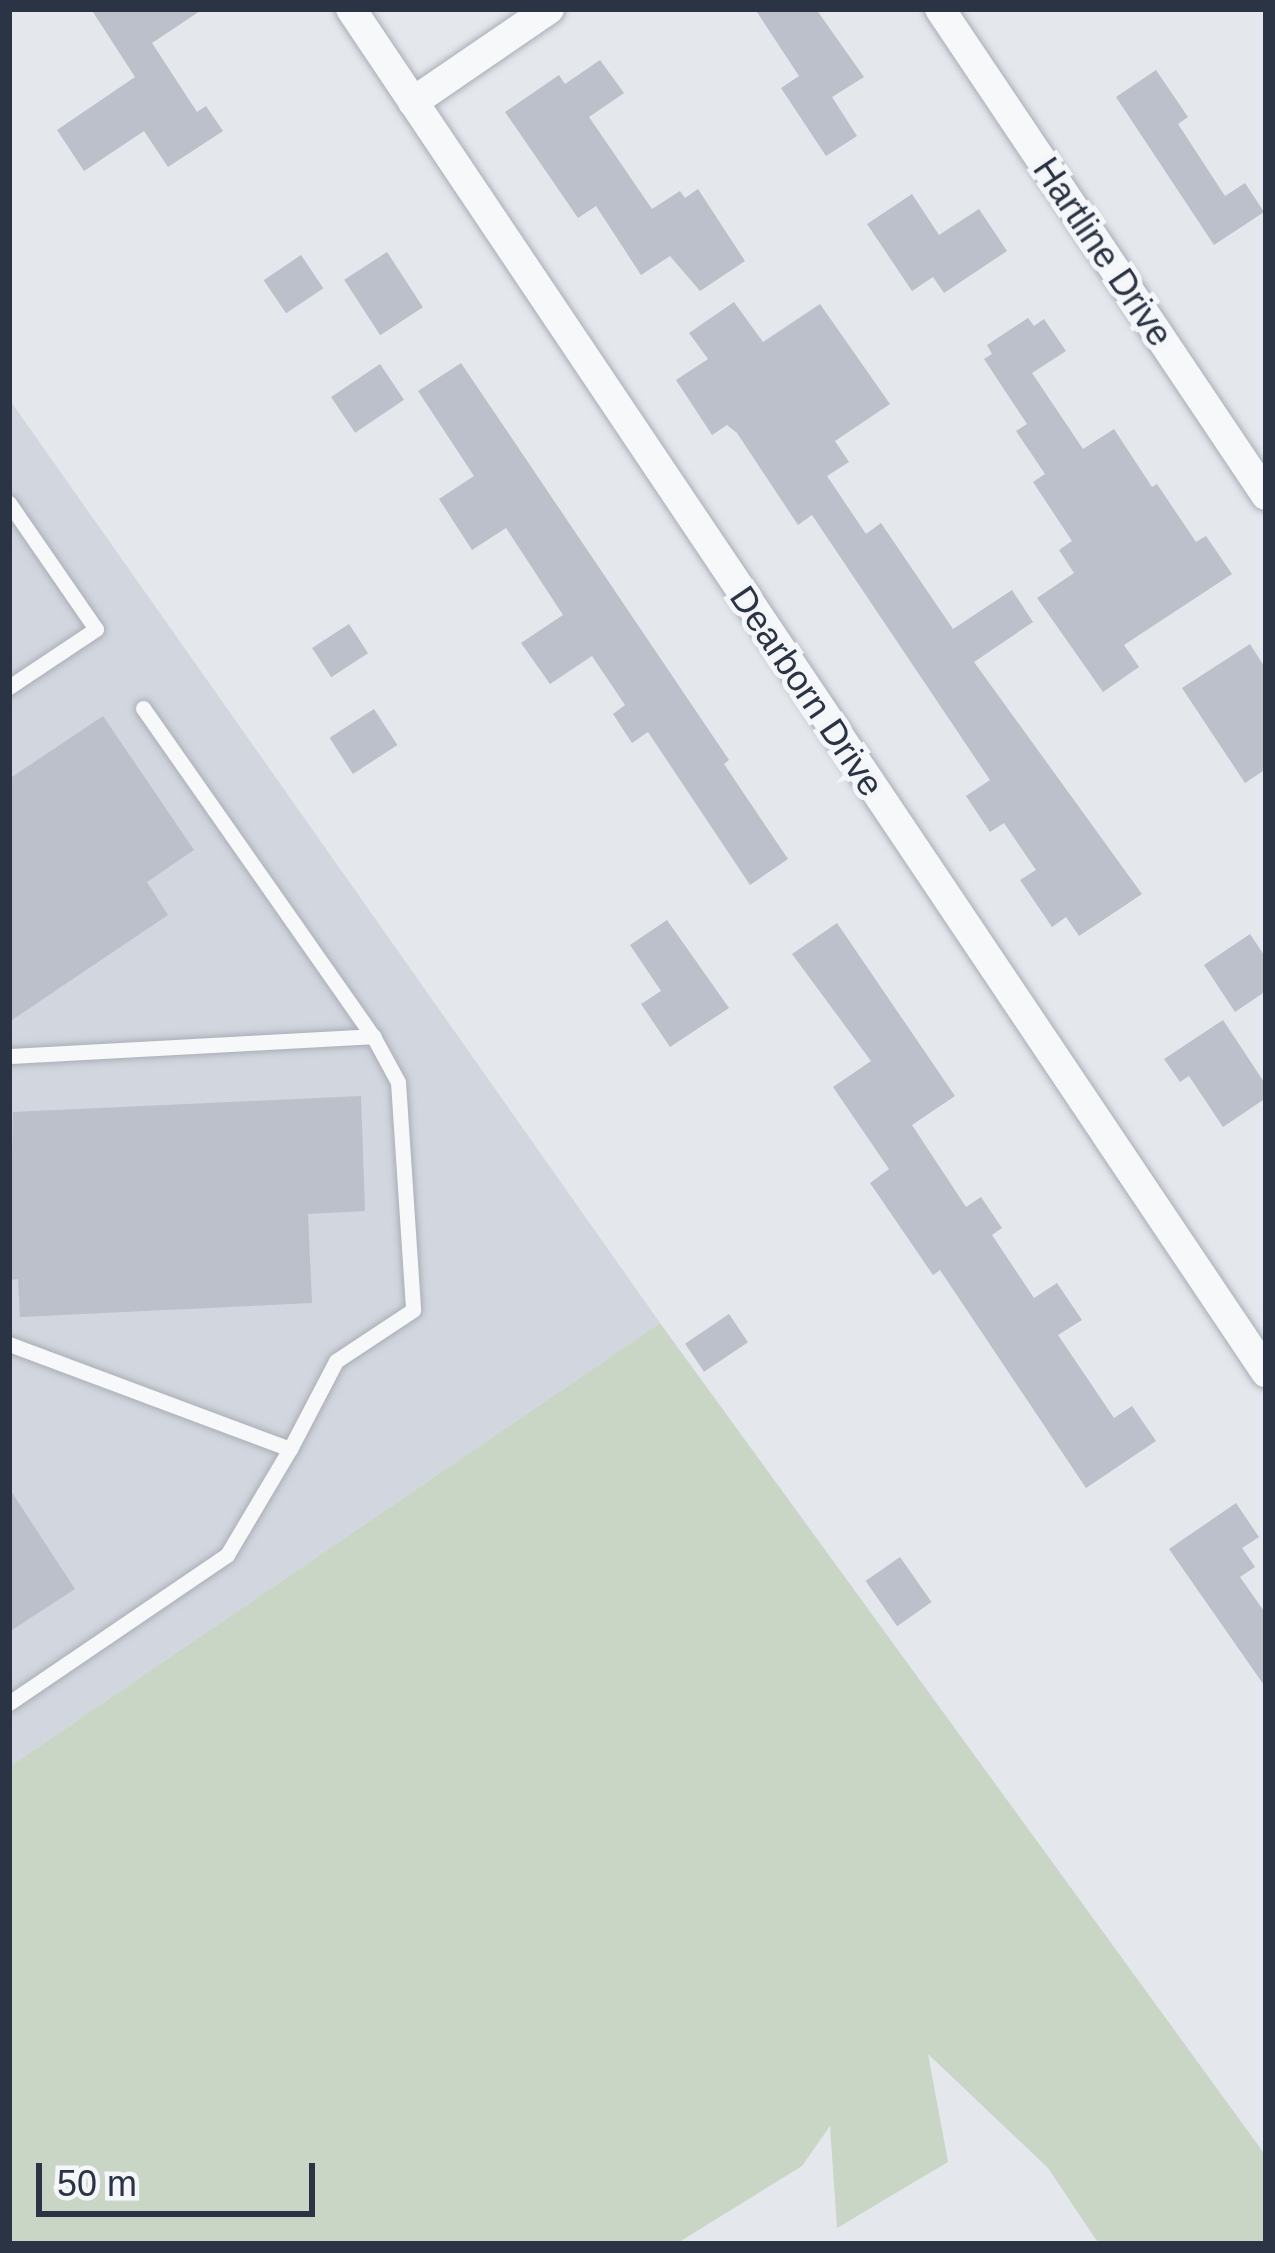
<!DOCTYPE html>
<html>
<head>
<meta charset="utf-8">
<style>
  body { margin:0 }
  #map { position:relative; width:1275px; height:2253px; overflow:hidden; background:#e4e7ec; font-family:Helvetica,sans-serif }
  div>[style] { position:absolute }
  .built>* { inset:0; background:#d2d6de }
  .green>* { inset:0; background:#c9d6c5 }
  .building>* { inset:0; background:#bbc0ca; transform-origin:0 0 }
  .roads { filter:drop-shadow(0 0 3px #a9aeb7) drop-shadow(0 0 3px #a9aeb7) }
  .lane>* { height:15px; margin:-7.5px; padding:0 7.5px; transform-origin:7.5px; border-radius:7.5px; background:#f7f8fa }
  .street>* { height:30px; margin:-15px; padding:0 15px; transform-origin:15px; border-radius:15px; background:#f7f8fa }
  span { translate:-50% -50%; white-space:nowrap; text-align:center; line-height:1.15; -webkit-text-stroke:10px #f4f6f9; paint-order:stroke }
  .street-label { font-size:36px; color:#2b3445 }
  .frame { position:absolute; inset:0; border:12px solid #2b3445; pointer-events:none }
  .scale { position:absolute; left:36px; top:2163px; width:279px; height:54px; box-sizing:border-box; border:6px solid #2b3445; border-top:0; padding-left:15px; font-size:36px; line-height:42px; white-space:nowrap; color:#2b3445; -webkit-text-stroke:9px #f4f6f9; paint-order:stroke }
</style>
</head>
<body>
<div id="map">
  <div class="built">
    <div style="clip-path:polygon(9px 399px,660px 1323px,9px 1767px)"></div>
  </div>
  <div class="green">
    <div style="clip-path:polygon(660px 1323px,1266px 2156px,1266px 2244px,1099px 2244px,1048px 2168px,928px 2054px,948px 2162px,837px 2228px,830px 2126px,802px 2166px,676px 2244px,9px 2244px,9px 1767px)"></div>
  </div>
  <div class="building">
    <div style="clip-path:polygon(91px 9px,203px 9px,152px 43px,197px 112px,206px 106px,223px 131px,168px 167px,144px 131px,84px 171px,57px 130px,135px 77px)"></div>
    <div style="clip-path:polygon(755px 9px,816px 9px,864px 77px,832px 97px,857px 136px,826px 156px,781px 88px,799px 76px)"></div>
    <div style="clip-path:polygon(600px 60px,624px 93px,589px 117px,652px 209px,680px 191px,685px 198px,698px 189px,745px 261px,700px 291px,670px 256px,641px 275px,596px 206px,578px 218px,505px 112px,559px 75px,565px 84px)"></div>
    <div style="clip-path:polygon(1156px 70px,1188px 117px,1178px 124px,1225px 196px,1245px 183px,1264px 212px,1214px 245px,1116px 97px)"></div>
    <div style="clip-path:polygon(912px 194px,939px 235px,979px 209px,1007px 251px,944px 293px,933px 277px,912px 291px,867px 224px)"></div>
    <div style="left:387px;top:252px;width:66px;height:51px;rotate:57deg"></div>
    <div style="left:301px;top:255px;width:40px;height:45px;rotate:56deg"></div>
    <div style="clip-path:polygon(734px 302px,763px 342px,820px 304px,890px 404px,835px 441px,849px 462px,827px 476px,866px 534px,881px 523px,953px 629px,1012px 590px,1033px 622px,974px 662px,1142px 894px,1079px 936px,1066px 917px,1052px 927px,1020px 880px,1036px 870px,1004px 823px,990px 832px,966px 796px,990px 780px,812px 515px,798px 525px,737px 433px,727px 425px,712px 435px,676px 380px,708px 359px,689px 333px)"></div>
    <div style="clip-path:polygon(1028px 318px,1034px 326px,1044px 319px,1066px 351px,1032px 373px,1083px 449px,1114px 429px,1152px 487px,1157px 484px,1196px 542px,1206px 536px,1232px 574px,1124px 645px,1139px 667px,1103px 692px,1037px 598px,1074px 573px,1059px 550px,1072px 541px,1033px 482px,1045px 474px,1016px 431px,1027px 424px,984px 359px,992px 354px,987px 345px)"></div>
    <div style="clip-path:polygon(461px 363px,729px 760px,724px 764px,788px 859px,750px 885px,648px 732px,632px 743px,613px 714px,625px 705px,592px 656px,550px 684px,521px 643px,563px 615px,506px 528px,472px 550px,439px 499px,474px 476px,418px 391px)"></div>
    <div style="left:380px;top:364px;width:43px;height:59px;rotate:56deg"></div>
    <div style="left:349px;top:624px;width:35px;height:44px;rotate:57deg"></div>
    <div style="clip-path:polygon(1250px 644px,1266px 669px,1266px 769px,1245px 783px,1182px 688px)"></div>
    <div style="left:374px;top:709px;width:43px;height:53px;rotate:57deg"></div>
    <div style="clip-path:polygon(103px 716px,194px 850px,147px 882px,168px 915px,9px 1022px,9px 779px)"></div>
    <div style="clip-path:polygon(667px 920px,729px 1008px,670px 1047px,641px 1004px,661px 991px,630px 945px)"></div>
    <div style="clip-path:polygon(837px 923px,955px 1096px,912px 1125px,966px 1207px,981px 1197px,1002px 1228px,992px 1235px,1034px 1298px,1057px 1283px,1082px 1320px,1058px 1335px,1114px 1418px,1132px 1406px,1156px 1441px,1086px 1488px,940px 1270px,933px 1275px,870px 1183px,889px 1169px,833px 1087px,871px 1061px,792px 954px)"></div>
    <div style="clip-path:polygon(1250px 934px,1266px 958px,1266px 991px,1235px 1012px,1204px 965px)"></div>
    <div style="clip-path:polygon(1223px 1020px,1266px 1085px,1266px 1098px,1223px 1127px,1189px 1076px,1180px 1082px,1164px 1059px)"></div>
    <div style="clip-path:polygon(361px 1096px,365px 1211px,308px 1214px,312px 1303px,20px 1317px,18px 1279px,9px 1280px,13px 1112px)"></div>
    <div style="left:729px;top:1314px;width:34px;height:53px;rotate:56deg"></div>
    <div style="clip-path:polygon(9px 1488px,75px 1589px,9px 1632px)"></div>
    <div style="clip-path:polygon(1236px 1503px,1259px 1537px,1242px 1548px,1255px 1567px,1240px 1577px,1266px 1614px,1266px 1688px,1169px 1549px)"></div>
    <div style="left:900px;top:1557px;width:55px;height:42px;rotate:55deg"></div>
  </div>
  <div class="roads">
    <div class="lane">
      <div style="left:9px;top:503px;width:153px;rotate:55.4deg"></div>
      <div style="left:96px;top:629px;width:105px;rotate:146.3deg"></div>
      <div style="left:143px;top:708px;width:401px;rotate:55deg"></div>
      <div style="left:9px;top:1056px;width:365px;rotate:-3.1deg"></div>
      <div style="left:373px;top:1036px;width:52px;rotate:61.5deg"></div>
      <div style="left:398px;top:1082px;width:228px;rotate:86.2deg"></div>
      <div style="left:413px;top:1310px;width:92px;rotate:146.5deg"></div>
      <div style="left:336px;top:1361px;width:99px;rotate:117.6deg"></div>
      <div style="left:290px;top:1449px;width:300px;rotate:-159.5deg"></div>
      <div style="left:9px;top:1703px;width:263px;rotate:-34.2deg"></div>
      <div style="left:227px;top:1555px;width:123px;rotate:-59.3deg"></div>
    </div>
    <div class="street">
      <div style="left:351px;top:9px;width:1642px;rotate:56.13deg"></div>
      <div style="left:940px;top:9px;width:585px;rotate:56.15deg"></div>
      <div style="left:413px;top:102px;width:165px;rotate:-34.4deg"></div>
    </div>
  </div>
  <div class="street-label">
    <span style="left:1103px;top:252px;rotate:56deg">Hartline Drive</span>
    <span style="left:807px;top:691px;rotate:56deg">Dearborn Drive</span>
  </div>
  <div class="frame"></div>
  <div class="scale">50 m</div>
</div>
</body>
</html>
